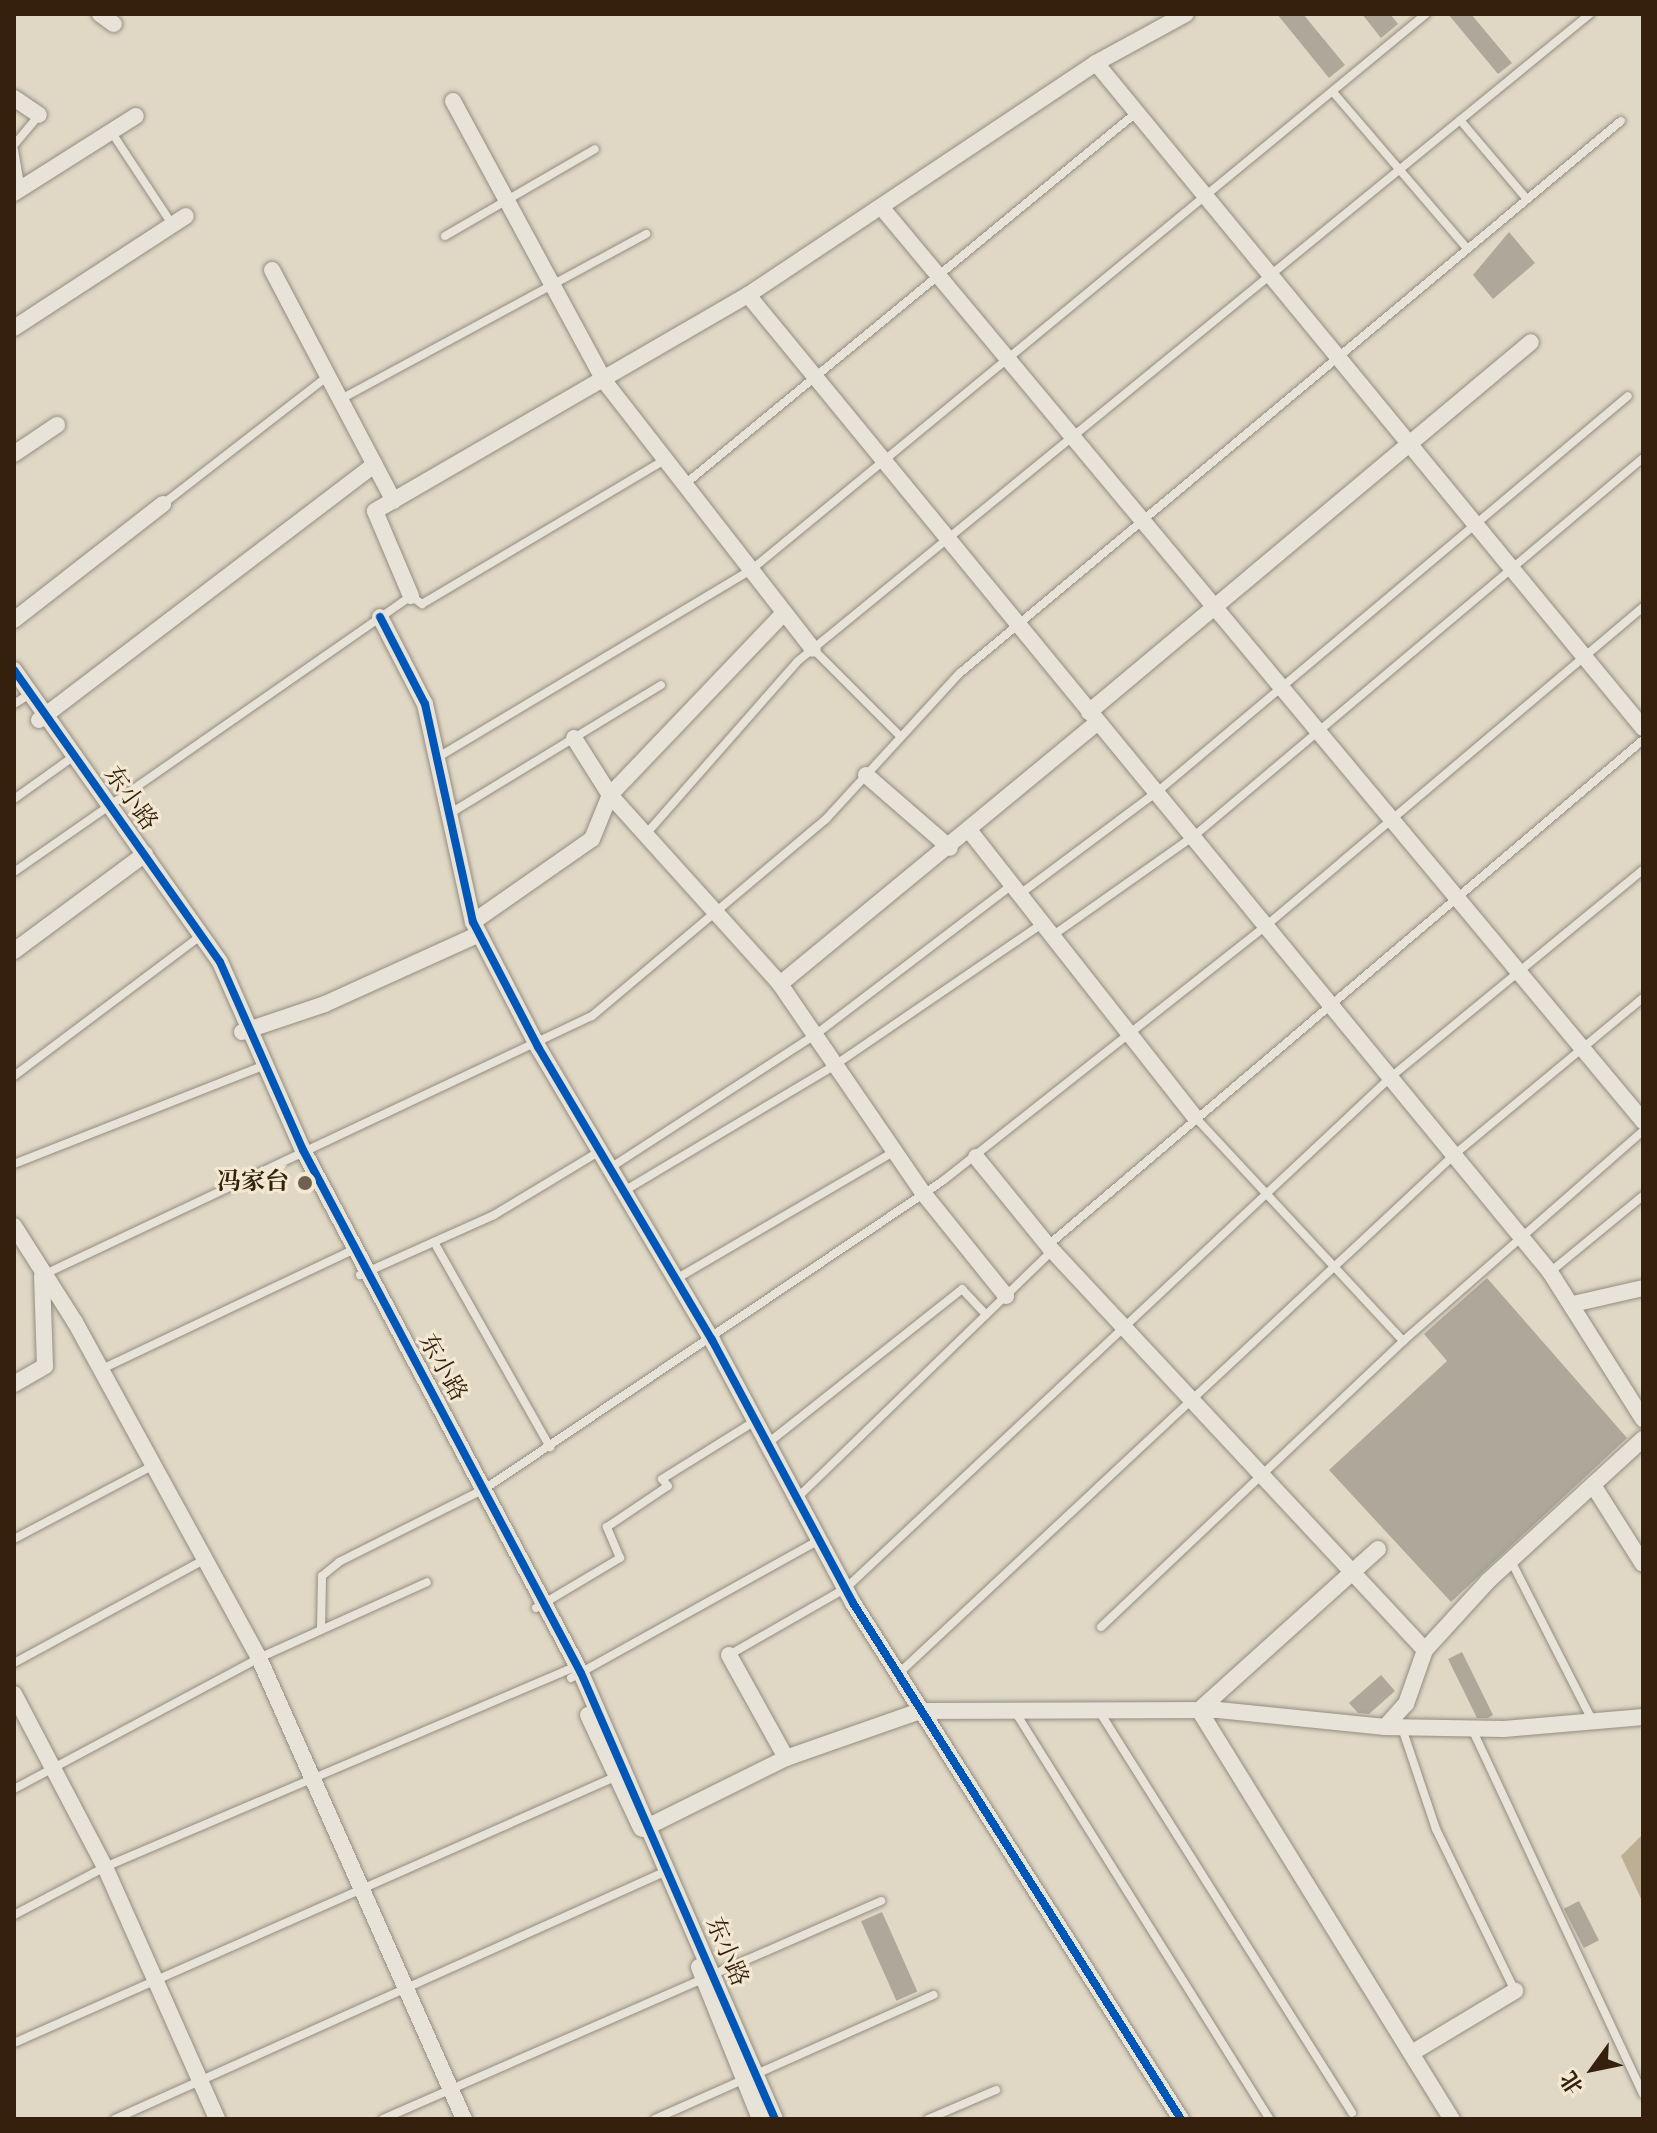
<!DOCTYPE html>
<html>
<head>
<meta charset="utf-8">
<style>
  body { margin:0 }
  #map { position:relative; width:1657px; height:2133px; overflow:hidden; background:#e0d8c5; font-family:"IM FELL English","Noto Serif SC",serif }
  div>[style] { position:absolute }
  .water>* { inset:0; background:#bdaf94 }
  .building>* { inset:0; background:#aea79a; transform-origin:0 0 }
  .roads { filter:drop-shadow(0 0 2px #948c80) drop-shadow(0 0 2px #948c80) }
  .lane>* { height:8px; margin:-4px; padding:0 4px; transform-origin:4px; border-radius:4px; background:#e7e3d9 }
  .street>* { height:16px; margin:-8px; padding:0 8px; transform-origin:8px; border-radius:8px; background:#e7e3d9 }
  .cycleway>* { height:8px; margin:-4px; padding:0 4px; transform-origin:4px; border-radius:4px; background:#0057b8 }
  .dots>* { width:22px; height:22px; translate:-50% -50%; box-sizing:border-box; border:4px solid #f3e9d2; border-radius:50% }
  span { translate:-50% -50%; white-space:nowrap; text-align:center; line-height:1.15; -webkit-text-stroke:6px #f3e9d2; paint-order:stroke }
  .street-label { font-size:24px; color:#35200e }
  .poi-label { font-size:24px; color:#35200e; font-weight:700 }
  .right { translate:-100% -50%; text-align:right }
  .frame { position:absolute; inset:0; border:16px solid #35200e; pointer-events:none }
  .north { position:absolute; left:1553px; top:2029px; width:80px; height:80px; -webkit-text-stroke:6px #f3e9d2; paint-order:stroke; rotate:237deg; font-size:22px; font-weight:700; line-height:32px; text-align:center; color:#35200e }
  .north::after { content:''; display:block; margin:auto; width:28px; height:36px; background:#35200e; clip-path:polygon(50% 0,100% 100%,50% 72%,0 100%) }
</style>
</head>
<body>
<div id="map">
  <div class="water">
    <div style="clip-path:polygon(1643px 1834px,1643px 1903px,1621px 1856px)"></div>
  </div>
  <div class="building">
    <div style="clip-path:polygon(1277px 14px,1303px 14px,1345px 65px,1329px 78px)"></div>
    <div style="clip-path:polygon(1362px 14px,1390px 14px,1398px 24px,1381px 38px)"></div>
    <div style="clip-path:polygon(1448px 14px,1471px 14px,1512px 63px,1498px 74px)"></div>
    <div style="clip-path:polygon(1509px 232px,1535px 263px,1493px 299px,1473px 275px)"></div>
    <div style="clip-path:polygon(1487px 1278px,1627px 1438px,1451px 1602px,1329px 1470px,1447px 1361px,1424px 1334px)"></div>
    <div style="clip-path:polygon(1462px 1652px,1493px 1715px,1488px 1718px,1477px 1718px,1448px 1659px)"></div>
    <div style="clip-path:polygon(1381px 1675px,1395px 1691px,1369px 1714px,1358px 1713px,1349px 1703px)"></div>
    <div style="left:1579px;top:1901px;width:44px;height:17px;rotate:63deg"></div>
    <div style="left:882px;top:1912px;width:87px;height:23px;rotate:66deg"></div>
  </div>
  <div class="roads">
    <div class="lane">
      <div style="left:1333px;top:92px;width:204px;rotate:49.4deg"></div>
      <div style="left:1460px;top:120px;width:102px;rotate:49.8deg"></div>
      <div style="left:112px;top:133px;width:109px;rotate:56.6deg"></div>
      <div style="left:14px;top:145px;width:39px;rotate:-50deg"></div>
      <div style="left:14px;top:150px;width:39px;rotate:80deg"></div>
      <div style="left:445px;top:236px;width:173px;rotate:-30.1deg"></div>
      <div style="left:341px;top:399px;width:347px;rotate:-28.4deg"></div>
      <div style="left:685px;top:484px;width:585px;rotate:-39.45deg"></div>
      <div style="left:163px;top:504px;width:209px;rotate:-37.8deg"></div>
      <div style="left:813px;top:649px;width:124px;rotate:45deg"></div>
      <div style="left:14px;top:704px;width:19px;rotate:-32deg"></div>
      <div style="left:435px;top:759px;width:368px;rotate:-30.9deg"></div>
      <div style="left:751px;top:570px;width:875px;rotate:-39.48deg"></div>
      <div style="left:14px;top:799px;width:74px;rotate:-35.6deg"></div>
      <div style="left:449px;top:814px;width:248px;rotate:-31.3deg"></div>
      <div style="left:646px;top:834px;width:230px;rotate:-48.7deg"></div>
      <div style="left:798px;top:661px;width:1023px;rotate:-39.25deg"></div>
      <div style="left:14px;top:872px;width:484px;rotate:-34.8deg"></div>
      <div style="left:411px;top:596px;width:14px;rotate:36deg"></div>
      <div style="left:422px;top:604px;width:282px;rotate:-30.7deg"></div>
      <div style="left:1020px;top:894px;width:171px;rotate:-36.7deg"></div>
      <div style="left:1157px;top:792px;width:615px;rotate:-40.06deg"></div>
      <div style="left:1052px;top:936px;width:174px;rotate:-35.2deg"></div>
      <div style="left:1194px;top:836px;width:587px;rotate:-40.09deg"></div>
      <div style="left:14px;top:1076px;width:235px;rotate:-36.9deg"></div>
      <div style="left:1195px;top:1117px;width:306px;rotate:47.1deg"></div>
      <div style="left:14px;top:1164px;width:270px;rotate:-21.5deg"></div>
      <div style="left:610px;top:1168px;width:244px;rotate:-33deg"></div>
      <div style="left:815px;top:1035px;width:248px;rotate:-37.3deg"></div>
      <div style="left:624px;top:1191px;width:246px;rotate:-30.8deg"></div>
      <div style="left:835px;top:1065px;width:250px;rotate:-34.3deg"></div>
      <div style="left:434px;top:1242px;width:236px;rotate:60.5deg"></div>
      <div style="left:1550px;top:1272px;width:120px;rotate:-39.3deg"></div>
      <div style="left:43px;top:1275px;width:607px;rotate:-25.26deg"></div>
      <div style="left:592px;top:1016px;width:306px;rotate:-40.1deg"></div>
      <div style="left:826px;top:819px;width:198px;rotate:-47.5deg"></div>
      <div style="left:960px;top:673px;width:861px;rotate:-39.87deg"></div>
      <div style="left:360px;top:1275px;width:147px;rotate:-24.1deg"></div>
      <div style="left:494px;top:1215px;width:124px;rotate:-31.1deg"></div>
      <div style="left:676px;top:1279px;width:254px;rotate:-30.3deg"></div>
      <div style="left:100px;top:1370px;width:282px;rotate:-25.4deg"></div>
      <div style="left:768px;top:1443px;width:248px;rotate:-38.4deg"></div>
      <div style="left:962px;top:1289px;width:35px;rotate:47deg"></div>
      <div style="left:797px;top:1498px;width:349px;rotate:-44.1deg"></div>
      <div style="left:1048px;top:1255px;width:15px;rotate:-70deg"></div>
      <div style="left:1053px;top:1241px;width:774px;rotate:-40.34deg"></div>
      <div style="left:14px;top:1539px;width:154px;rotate:-27.9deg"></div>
      <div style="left:1511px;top:1561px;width:178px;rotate:63deg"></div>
      <div style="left:536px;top:1608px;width:98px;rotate:-30.8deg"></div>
      <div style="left:620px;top:1558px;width:34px;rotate:-113deg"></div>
      <div style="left:607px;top:1527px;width:73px;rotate:-33.9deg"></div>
      <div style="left:668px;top:1486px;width:9px;rotate:-131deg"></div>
      <div style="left:662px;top:1479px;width:110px;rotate:-31.9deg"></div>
      <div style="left:1101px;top:1627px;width:416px;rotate:-43.4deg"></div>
      <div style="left:1403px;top:1341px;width:319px;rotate:-41.2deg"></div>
      <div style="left:321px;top:1629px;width:53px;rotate:-88.9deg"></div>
      <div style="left:322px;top:1576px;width:22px;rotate:-39deg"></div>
      <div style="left:339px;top:1562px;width:165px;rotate:-26.7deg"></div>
      <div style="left:486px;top:1488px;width:552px;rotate:-33.92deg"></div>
      <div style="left:944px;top:1180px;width:413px;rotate:-38.3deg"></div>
      <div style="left:1268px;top:924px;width:491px;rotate:-40.2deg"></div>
      <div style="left:729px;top:1655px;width:135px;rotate:-29.8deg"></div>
      <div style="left:846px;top:1588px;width:749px;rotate:-43.16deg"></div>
      <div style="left:1392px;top:1076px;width:325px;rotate:-39.4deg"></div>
      <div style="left:14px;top:1663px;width:214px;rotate:-28.5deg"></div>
      <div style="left:898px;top:1674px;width:762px;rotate:-43.03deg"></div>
      <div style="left:1455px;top:1154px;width:244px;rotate:-39.7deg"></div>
      <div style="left:571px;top:1678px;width:284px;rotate:-29.1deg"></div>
      <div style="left:1014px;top:1710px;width:483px;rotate:58deg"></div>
      <div style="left:1099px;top:1711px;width:475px;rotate:57.8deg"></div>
      <div style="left:1472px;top:1729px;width:403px;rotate:64.9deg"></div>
      <div style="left:1403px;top:1731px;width:103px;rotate:71.4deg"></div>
      <div style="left:1436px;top:1829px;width:180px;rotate:64deg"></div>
      <div style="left:14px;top:1789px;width:278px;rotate:-28.1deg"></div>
      <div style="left:259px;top:1658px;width:184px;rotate:-24.3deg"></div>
      <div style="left:14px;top:1915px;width:103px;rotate:-27.8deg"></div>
      <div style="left:105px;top:1867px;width:513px;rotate:-23.07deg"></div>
      <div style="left:14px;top:2043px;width:659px;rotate:-23.88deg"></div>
      <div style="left:115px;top:2119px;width:598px;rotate:-24.21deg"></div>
      <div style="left:383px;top:2119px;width:544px;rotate:-23.64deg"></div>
      <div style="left:655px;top:2119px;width:305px;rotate:-24deg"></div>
      <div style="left:928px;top:2119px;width:74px;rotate:-23.1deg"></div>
    </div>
    <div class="street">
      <div style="left:100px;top:14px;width:17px;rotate:36deg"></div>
      <div style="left:1096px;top:63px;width:861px;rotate:50.56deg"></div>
      <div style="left:14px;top:98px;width:30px;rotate:34deg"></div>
      <div style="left:453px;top:101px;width:319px;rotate:61.6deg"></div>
      <div style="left:605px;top:382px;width:338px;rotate:52.1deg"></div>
      <div style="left:14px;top:193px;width:144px;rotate:-32.3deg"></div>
      <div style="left:882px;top:208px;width:1189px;rotate:50.19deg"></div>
      <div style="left:272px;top:270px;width:261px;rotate:62.2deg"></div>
      <div style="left:748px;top:295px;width:1264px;rotate:50.62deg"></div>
      <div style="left:1550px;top:1272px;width:174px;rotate:57.7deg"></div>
      <div style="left:14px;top:328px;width:205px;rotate:-33.1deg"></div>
      <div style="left:14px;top:454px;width:52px;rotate:-34deg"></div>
      <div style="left:411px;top:596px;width:92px;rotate:-113deg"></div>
      <div style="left:375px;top:511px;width:431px;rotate:-30.1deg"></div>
      <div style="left:748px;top:295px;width:418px;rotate:-33.7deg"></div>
      <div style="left:1096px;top:63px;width:102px;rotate:-28.6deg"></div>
      <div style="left:380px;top:617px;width:98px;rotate:62.7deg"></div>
      <div style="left:425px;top:704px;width:223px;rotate:77.6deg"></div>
      <div style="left:473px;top:922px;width:141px;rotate:62.5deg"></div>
      <div style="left:538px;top:1047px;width:341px;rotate:59.3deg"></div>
      <div style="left:712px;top:1340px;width:298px;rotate:61.8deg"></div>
      <div style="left:853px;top:1603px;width:611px;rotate:57.56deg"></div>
      <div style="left:14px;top:620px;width:189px;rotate:-37.9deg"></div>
      <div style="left:14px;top:670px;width:357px;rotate:54.8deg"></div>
      <div style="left:220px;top:962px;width:206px;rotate:66.2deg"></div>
      <div style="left:303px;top:1150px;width:592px;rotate:62.01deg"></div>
      <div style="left:581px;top:1673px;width:486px;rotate:66.5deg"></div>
      <div style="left:1089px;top:712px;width:576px;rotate:-39.93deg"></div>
      <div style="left:39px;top:720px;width:422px;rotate:-37.3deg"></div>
      <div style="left:574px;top:738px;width:67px;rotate:57.7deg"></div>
      <div style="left:610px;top:795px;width:254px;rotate:48deg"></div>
      <div style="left:780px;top:984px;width:255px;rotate:55.6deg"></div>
      <div style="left:924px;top:1194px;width:131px;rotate:51.2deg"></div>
      <div style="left:866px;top:775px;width:111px;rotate:41deg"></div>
      <div style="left:969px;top:830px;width:365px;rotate:51.8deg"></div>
      <div style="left:473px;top:922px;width:145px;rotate:-34.9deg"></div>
      <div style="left:592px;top:839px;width:48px;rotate:-67.8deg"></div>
      <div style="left:610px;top:795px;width:252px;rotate:-46.3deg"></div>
      <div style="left:14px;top:951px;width:163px;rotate:-36.5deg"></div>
      <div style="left:780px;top:984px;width:412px;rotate:-39.5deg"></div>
      <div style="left:242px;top:1032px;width:88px;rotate:-18.6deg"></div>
      <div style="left:325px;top:1004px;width:169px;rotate:-24.4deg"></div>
      <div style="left:976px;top:1157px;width:117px;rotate:50.9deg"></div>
      <div style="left:1050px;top:1248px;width:550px;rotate:46.99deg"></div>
      <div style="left:14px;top:1226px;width:114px;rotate:57.6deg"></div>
      <div style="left:75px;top:1322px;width:383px;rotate:61.3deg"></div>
      <div style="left:259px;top:1658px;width:505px;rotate:66.03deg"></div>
      <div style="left:1573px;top:1304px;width:72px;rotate:-12.9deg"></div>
      <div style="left:14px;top:1384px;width:36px;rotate:-30deg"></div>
      <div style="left:45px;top:1366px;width:90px;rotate:-91.9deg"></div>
      <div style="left:1593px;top:1485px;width:93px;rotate:57.7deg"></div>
      <div style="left:1378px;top:1549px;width:241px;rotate:138deg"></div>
      <div style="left:1199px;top:1710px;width:481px;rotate:58.3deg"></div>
      <div style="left:729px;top:1655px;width:118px;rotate:61deg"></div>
      <div style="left:14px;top:1694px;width:195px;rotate:62.3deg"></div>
      <div style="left:105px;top:1867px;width:276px;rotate:66deg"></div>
      <div style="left:588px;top:1715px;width:125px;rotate:64.9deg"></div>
      <div style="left:1385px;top:1727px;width:119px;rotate:1deg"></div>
      <div style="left:1504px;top:1729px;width:140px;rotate:-4.9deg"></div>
      <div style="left:643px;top:1829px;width:160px;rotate:-26.4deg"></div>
      <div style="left:786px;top:1758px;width:142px;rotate:-19.3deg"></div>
      <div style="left:920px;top:1711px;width:298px;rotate:-0.2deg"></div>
      <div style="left:1218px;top:1710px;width:168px;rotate:5.8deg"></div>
      <div style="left:1385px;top:1727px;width:31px;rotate:-48deg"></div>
      <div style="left:1406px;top:1704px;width:57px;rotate:-70.6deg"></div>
      <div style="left:1425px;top:1650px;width:93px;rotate:-47.6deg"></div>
      <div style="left:1488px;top:1581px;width:210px;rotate:-42.5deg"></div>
      <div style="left:699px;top:1967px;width:164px;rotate:68.1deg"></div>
      <div style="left:1415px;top:2051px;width:117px;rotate:-31deg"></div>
    </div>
  </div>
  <div class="cycleway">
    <div style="left:380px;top:617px;width:98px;rotate:62.7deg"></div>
    <div style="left:425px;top:704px;width:223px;rotate:77.6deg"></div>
    <div style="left:473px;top:922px;width:141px;rotate:62.5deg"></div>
    <div style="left:538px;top:1047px;width:341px;rotate:59.3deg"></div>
    <div style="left:712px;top:1340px;width:298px;rotate:61.8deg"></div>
    <div style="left:853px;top:1603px;width:611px;rotate:57.56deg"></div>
    <div style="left:14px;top:670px;width:357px;rotate:54.8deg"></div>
    <div style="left:220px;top:962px;width:206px;rotate:66.2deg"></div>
    <div style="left:303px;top:1150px;width:592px;rotate:62.01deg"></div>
    <div style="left:581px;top:1673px;width:486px;rotate:66.5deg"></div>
  </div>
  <div class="dots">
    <div style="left:305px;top:1183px;background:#71604e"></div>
  </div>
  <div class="street-label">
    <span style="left:130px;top:799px;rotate:54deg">东小路</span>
    <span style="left:442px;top:1368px;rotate:61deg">东小路</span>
    <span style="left:726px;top:1952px;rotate:67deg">东小路</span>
  </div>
  <div class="poi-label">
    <span class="right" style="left:289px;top:1183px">冯家台</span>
  </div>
  <div class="frame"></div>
  <div class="north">北</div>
</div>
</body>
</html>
